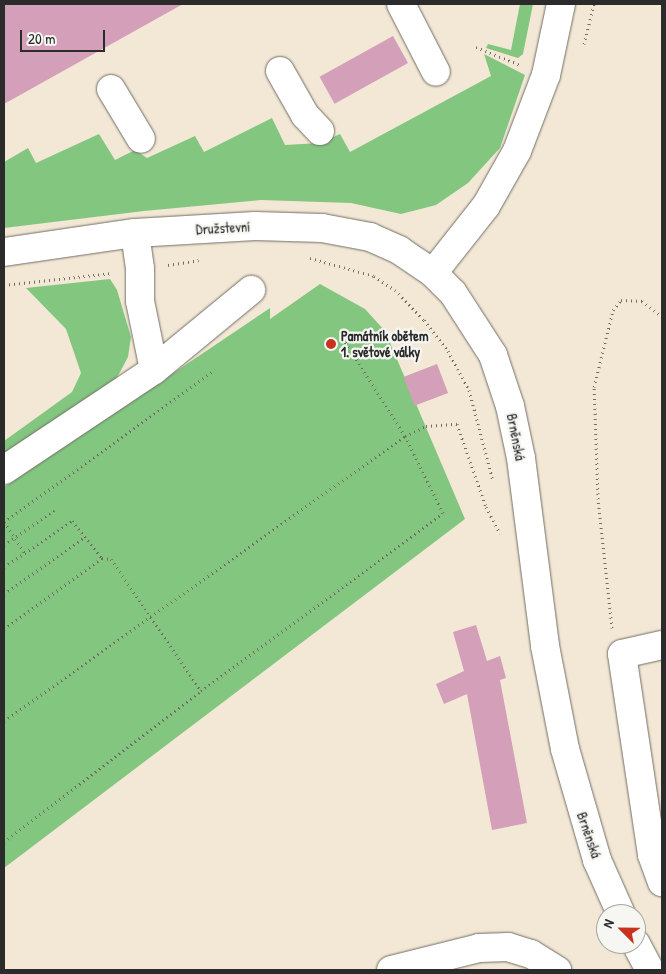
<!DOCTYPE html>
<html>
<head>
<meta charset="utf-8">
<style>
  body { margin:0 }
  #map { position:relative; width:666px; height:974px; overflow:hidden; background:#f3e8d5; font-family:"Patrick Hand",sans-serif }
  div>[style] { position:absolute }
  .green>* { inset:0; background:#82c680 }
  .building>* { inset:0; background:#d39fb9; transform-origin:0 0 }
  .path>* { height:3px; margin-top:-1.5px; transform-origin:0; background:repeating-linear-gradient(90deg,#716d66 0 1px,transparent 0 5px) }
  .roads { filter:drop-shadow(0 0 1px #716d66) drop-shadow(0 0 1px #716d66) }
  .minor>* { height:28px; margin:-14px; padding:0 14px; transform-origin:14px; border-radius:14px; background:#fff }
  .major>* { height:28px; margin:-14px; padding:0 14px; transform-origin:14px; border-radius:14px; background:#fff }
  .dots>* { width:14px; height:14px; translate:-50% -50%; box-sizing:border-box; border:2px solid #f6f6f2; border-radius:50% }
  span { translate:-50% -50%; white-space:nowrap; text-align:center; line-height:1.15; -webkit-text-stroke:4.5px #f6f6f2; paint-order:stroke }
  .street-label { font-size:14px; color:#2b2b2b }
  .poi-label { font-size:14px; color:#2b2b2b; font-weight:700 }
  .left { translate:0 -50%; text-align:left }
  .frame { position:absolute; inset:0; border:5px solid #2b2b2b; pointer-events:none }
  .north { position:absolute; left:596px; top:904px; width:50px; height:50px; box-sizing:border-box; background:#f6f6f2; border:1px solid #a5a5a2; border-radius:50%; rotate:293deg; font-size:14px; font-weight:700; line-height:20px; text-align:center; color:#2b2b2b }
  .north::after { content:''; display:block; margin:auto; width:18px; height:22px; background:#c8321e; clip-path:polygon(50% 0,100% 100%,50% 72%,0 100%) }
  .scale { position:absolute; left:20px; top:30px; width:85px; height:22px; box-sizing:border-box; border:2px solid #2b2b2b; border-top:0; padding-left:6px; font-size:15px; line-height:18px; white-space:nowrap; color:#2b2b2b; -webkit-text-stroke:4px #f6f6f2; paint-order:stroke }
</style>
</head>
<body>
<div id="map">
  <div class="green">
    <div style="clip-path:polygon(520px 4px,533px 4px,523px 54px,518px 58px,486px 48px,488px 44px,511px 50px)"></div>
    <div style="clip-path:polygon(484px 54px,525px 75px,500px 148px,468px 183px,436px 205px,401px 214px,351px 203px,261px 200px,144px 211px,4px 228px,4px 162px,28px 148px,36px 163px,99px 134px,115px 160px,135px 150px,147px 158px,195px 136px,204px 152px,272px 118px,285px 145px,320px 143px,340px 134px,350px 152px,491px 76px)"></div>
    <div style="clip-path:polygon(110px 279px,117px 290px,131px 337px,128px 357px,119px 374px,110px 386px,4px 457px,4px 441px,72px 392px,81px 373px,66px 329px,26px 288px)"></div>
    <div style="clip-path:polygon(320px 284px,365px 309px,385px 331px,465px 519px,4px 868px,4px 487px,270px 308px,270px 319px)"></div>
  </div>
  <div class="building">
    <div style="clip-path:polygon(4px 4px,183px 4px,4px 104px)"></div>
    <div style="left:393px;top:36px;width:31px;height:84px;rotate:61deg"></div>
    <div style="left:437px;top:364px;width:31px;height:36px;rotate:69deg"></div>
    <div style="clip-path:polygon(476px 625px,487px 661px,500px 656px,506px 678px,500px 680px,527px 823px,492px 830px,467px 694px,444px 704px,436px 684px,464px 671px,453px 632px)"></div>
  </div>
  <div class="path">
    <div style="left:584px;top:44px;width:41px;rotate:-76deg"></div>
    <div style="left:476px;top:47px;width:48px;rotate:22.2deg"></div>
    <div style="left:310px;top:258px;width:66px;rotate:15.7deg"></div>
    <div style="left:374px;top:276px;width:25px;rotate:34deg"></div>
    <div style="left:395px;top:290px;width:42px;rotate:46deg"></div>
    <div style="left:424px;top:320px;width:39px;rotate:52deg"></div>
    <div style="left:448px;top:351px;width:44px;rotate:61.7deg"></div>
    <div style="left:469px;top:390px;width:94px;rotate:75.2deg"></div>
    <div style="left:168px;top:265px;width:31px;rotate:-9deg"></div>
    <div style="left:4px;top:285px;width:109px;rotate:-6.3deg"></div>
    <div style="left:4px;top:522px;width:260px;rotate:-35.8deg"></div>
    <div style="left:4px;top:522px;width:37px;rotate:56deg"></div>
    <div style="left:4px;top:545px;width:63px;rotate:-34.7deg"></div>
    <div style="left:4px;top:567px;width:82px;rotate:-34.1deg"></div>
    <div style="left:72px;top:521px;width:48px;rotate:51deg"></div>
    <div style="left:102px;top:558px;width:9px;rotate:6deg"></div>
    <div style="left:111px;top:559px;width:160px;rotate:55.7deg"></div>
    <div style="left:4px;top:594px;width:100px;rotate:-35.3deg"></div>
    <div style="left:612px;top:628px;width:130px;rotate:-96.2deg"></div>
    <div style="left:598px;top:499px;width:112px;rotate:-92deg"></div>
    <div style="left:594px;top:387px;width:79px;rotate:-76.1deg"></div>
    <div style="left:613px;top:310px;width:13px;rotate:-51deg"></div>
    <div style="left:621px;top:300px;width:21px;rotate:3deg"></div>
    <div style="left:642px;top:301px;width:25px;rotate:37deg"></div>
    <div style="left:4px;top:629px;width:121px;rotate:-35.9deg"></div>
    <div style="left:4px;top:721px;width:492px;rotate:-35.4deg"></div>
    <div style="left:405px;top:436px;width:23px;rotate:-25deg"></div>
    <div style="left:426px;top:426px;width:31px;rotate:-4deg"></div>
    <div style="left:457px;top:424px;width:88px;rotate:70.7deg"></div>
    <div style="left:486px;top:507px;width:30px;rotate:62deg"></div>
    <div style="left:4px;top:842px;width:248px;rotate:-37.5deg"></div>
    <div style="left:201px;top:691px;width:300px;rotate:-36.3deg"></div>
    <div style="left:443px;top:513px;width:86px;rotate:-116.3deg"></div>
    <div style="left:405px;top:436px;width:120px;rotate:-122.4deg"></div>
  </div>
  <div class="roads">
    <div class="minor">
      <div style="left:401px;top:4px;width:76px;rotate:62.8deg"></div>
      <div style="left:280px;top:71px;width:51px;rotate:60.4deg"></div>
      <div style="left:305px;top:115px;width:22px;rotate:47deg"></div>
      <div style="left:111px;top:89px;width:58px;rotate:59deg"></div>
      <div style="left:135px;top:233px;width:36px;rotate:82deg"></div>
      <div style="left:140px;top:269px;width:32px;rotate:90deg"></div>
      <div style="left:140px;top:301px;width:70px;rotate:78.5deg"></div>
      <div style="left:4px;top:470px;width:180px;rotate:-33.7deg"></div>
      <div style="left:154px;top:370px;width:126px;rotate:-39.5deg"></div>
      <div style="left:662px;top:645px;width:41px;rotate:167.3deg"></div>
      <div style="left:622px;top:654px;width:203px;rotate:81.5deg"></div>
      <div style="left:652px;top:855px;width:29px;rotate:70deg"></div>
      <div style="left:391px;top:970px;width:91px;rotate:-14deg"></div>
      <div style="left:479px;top:948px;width:29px;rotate:-2deg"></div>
      <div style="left:508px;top:947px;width:24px;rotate:17deg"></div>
      <div style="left:531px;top:954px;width:31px;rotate:32deg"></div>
    </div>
    <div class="major">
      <div style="left:4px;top:252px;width:132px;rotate:-8.3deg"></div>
      <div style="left:135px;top:233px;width:120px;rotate:-3.3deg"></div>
      <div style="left:255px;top:226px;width:67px;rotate:1.7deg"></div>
      <div style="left:322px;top:228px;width:49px;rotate:10.6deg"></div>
      <div style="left:370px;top:237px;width:32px;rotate:24deg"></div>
      <div style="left:399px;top:250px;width:41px;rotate:34.1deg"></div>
      <div style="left:433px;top:273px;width:28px;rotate:45deg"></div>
      <div style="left:453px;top:293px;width:74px;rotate:57.2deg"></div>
      <div style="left:493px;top:355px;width:54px;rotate:71.6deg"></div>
      <div style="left:510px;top:406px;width:53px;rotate:78.1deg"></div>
      <div style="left:521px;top:458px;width:190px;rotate:82.7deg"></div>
      <div style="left:545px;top:646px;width:105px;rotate:79deg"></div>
      <div style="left:565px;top:749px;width:116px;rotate:73.9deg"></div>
      <div style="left:597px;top:860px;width:59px;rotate:66deg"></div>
      <div style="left:433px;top:273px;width:85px;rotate:-51.7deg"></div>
      <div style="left:486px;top:206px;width:63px;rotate:-60.6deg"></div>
      <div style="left:517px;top:151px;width:81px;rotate:-69.1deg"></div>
      <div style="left:546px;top:75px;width:73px;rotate:-78.1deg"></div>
      <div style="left:636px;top:944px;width:30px;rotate:62deg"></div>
    </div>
  </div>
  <div class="dots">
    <div style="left:331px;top:344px;background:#c8321e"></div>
  </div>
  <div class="street-label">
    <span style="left:223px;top:228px;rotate:-3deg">Družstevní</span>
    <span style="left:516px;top:437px;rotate:79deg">Brněnská</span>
    <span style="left:589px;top:835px;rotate:71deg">Brněnská</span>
  </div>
  <div class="poi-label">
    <span class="left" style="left:341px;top:344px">Památník obětem<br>1. světové války</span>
  </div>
  <div class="frame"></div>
  <div class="north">N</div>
  <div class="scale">20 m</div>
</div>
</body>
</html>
